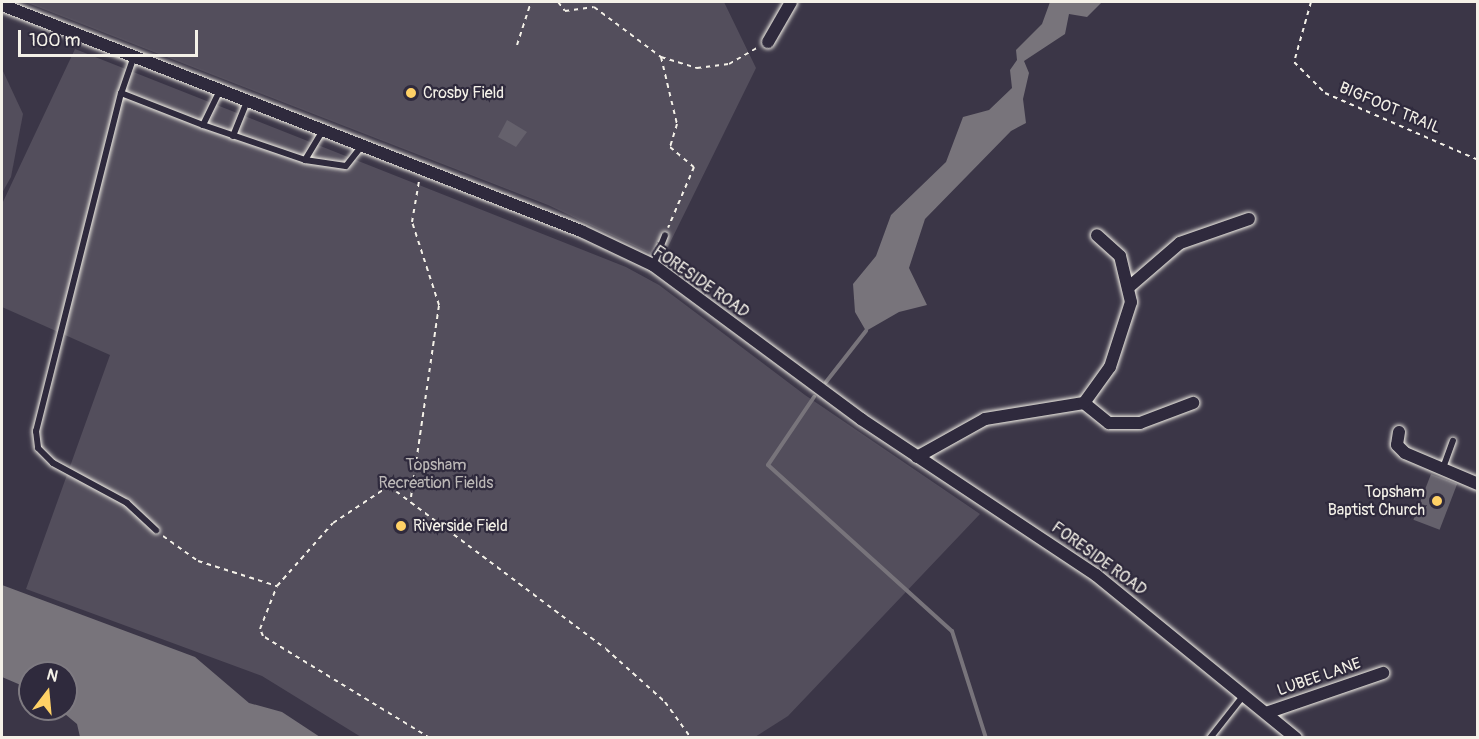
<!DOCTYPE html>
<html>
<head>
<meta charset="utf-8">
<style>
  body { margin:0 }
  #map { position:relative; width:1479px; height:739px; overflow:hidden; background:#3b3647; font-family:Pangolin,sans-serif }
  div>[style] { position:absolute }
  .green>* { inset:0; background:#534e5c }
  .water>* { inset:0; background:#78747b }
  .stream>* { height:4px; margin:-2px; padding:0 2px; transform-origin:2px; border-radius:2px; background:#78747b }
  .building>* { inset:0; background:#65616c; transform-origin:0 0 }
  .path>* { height:2px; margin-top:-1px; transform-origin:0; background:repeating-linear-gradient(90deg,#f4f1e8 0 4.5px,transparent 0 9px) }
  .roads { filter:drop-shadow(0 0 2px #f4f1e8) drop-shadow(0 0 2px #f4f1e8) }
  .service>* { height:6px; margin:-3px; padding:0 3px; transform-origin:3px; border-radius:3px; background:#2f2a3d }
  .minor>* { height:12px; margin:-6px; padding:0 6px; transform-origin:6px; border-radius:6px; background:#2f2a3d }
  .dots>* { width:16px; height:16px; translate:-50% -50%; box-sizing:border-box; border:3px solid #2f2a3d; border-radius:50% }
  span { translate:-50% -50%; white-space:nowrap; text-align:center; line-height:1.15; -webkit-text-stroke:4.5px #2f2a3d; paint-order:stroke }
  .poi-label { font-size:16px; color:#f4f1e8 }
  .left { translate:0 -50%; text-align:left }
  .right { translate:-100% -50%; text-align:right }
  .street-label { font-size:16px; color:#f4f1e8 }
  .park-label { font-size:16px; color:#bcb8b7 }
  .frame { position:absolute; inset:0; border:3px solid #f4f1e8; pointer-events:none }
  .north { position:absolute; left:18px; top:661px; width:60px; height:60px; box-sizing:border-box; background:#2f2a3d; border:2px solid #7e7a81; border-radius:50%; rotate:16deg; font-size:16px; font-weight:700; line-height:24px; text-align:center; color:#f4f1e8 }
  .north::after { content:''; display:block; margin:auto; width:21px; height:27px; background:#ffd166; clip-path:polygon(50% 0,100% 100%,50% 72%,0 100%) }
  .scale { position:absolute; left:18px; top:30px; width:180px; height:27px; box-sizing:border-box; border:3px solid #f4f1e8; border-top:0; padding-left:8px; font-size:18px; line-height:21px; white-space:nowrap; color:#f4f1e8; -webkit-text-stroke:4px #2f2a3d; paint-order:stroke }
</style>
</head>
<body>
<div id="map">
  <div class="green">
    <div style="clip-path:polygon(25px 2px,724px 2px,756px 68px,662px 259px,548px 205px)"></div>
    <div style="clip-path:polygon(75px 49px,626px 267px,659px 285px,805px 395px,980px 514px,788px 716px,755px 737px,361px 737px,262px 676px,26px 589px,110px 355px,2px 307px,2px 204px)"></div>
    <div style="clip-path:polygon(2px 69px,23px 114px,11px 177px,2px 193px)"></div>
  </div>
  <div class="water">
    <div style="clip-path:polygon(1050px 2px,1102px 2px,1087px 17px,1069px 14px,1065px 34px,1024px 61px,1029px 73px,1023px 99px,1026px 123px,1011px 131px,925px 219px,909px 268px,927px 305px,899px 312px,866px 331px,855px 312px,853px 284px,876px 256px,891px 215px,946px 162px,963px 117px,989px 110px,1012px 88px,1010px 70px,1017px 60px,1016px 50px,1042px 24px)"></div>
    <div style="clip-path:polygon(2px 585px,195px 657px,249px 703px,282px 712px,320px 737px,80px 737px,77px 724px,59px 709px,66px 709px,66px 673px,30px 673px,30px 689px,2px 677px)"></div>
  </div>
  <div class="stream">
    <div style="left:826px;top:382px;width:65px;rotate:-51.9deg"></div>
    <div style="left:814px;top:397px;width:82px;rotate:124.1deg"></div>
    <div style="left:768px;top:465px;width:248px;rotate:42.1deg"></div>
    <div style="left:952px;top:631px;width:112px;rotate:72.4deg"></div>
  </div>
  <div class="building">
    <div style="clip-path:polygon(507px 120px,527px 132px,516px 147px,498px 137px)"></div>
    <div style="left:1431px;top:474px;width:28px;height:49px;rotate:21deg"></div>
  </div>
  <div class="path">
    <div style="left:558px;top:2px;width:11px;rotate:52deg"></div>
    <div style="left:565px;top:11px;width:29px;rotate:-8deg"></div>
    <div style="left:594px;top:7px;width:84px;rotate:36.7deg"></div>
    <div style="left:661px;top:57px;width:69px;rotate:76.6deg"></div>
    <div style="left:677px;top:124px;width:24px;rotate:107deg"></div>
    <div style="left:670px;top:147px;width:31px;rotate:40deg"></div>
    <div style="left:694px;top:167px;width:66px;rotate:113.1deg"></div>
    <div style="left:1311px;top:2px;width:62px;rotate:105.8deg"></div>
    <div style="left:1294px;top:62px;width:44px;rotate:45deg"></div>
    <div style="left:1325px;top:93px;width:167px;rotate:23.6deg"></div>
    <div style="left:517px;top:45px;width:45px;rotate:-72deg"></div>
    <div style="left:661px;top:57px;width:38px;rotate:17deg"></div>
    <div style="left:697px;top:68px;width:32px;rotate:-7deg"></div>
    <div style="left:729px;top:64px;width:32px;rotate:-30deg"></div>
    <div style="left:411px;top:497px;width:194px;rotate:-81.7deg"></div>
    <div style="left:439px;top:305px;width:87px;rotate:-108deg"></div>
    <div style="left:412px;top:222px;width:42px;rotate:-80.3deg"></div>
    <div style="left:163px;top:536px;width:43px;rotate:35.5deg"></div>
    <div style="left:198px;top:561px;width:83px;rotate:17.6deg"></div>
    <div style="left:430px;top:738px;width:196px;rotate:-148.6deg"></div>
    <div style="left:263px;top:636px;width:8px;rotate:-113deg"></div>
    <div style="left:260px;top:629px;width:46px;rotate:-68.4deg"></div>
    <div style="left:277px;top:586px;width:84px;rotate:-48.4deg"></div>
    <div style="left:333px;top:523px;width:67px;rotate:-33.5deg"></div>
    <div style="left:389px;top:486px;width:271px;rotate:36.9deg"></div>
    <div style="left:606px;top:649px;width:79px;rotate:41.9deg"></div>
    <div style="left:665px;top:702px;width:44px;rotate:54.2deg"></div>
  </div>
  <div class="roads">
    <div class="service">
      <div style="left:133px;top:59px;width:36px;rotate:109deg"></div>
      <div style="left:121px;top:93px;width:88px;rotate:21.3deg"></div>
      <div style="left:203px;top:125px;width:108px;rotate:18.9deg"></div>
      <div style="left:305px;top:160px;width:41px;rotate:8.3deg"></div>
      <div style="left:346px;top:166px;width:24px;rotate:-52deg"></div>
      <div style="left:121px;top:93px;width:349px;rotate:104.1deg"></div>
      <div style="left:36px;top:431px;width:17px;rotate:83deg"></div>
      <div style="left:38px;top:448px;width:21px;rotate:45deg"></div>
      <div style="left:53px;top:463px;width:84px;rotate:28.4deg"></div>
      <div style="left:127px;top:503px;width:40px;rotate:43deg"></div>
      <div style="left:203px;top:125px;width:37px;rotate:-64deg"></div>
      <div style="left:233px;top:136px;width:35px;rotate:-68deg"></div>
      <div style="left:305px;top:160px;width:33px;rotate:-59deg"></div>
      <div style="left:653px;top:265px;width:32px;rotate:-68deg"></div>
      <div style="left:1443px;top:468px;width:29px;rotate:-70deg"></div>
      <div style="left:1210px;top:738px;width:55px;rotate:-51.7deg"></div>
    </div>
    <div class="minor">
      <div style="left:2px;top:5px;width:622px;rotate:21.32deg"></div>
      <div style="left:581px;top:231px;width:80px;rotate:25.3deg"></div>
      <div style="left:653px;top:265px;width:259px;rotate:36.5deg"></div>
      <div style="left:861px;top:419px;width:282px;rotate:33.6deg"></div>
      <div style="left:1096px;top:575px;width:258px;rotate:39.2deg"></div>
      <div style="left:768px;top:42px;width:46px;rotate:-60.1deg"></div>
      <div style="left:1129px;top:287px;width:67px;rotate:-40.8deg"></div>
      <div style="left:1180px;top:243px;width:73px;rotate:-19.2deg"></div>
      <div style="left:1084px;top:403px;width:32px;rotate:39deg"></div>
      <div style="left:1109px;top:423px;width:31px"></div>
      <div style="left:1140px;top:423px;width:57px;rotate:-20.7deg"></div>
      <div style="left:1399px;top:432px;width:13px;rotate:99deg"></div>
      <div style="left:1397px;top:445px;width:11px;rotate:45deg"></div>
      <div style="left:1405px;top:453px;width:79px;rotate:23deg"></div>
      <div style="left:917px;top:457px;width:78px;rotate:-29.2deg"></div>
      <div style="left:985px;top:419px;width:100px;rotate:-9.2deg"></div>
      <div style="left:1084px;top:403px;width:44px;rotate:-54.2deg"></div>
      <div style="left:1110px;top:367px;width:68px;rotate:-72.1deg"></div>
      <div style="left:1131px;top:302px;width:47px;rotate:-103.4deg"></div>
      <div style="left:1120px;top:256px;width:31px;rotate:-138deg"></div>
      <div style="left:1266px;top:713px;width:124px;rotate:-18.9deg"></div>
    </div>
  </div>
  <div class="dots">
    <div style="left:411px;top:93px;background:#ffd166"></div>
    <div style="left:1437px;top:501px;background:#ffd166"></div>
    <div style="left:401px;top:526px;background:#ffd166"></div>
  </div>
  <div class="poi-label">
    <span class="left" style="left:423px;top:93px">Crosby Field</span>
    <span class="right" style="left:1425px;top:501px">Topsham<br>Baptist Church</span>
    <span class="left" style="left:413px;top:526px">Riverside Field</span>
  </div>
  <div class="street-label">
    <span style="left:1390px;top:108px;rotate:23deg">BIGFOOT TRAIL</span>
    <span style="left:701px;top:282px;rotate:35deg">FORESIDE ROAD</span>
    <span style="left:1099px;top:559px;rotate:36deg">FORESIDE ROAD</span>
    <span style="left:1319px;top:677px;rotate:-19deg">LUBEE LANE</span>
  </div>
  <div class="park-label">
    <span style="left:436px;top:474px">Topsham<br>Recreation Fields</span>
  </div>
  <div class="frame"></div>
  <div class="north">N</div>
  <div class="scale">100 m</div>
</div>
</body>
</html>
